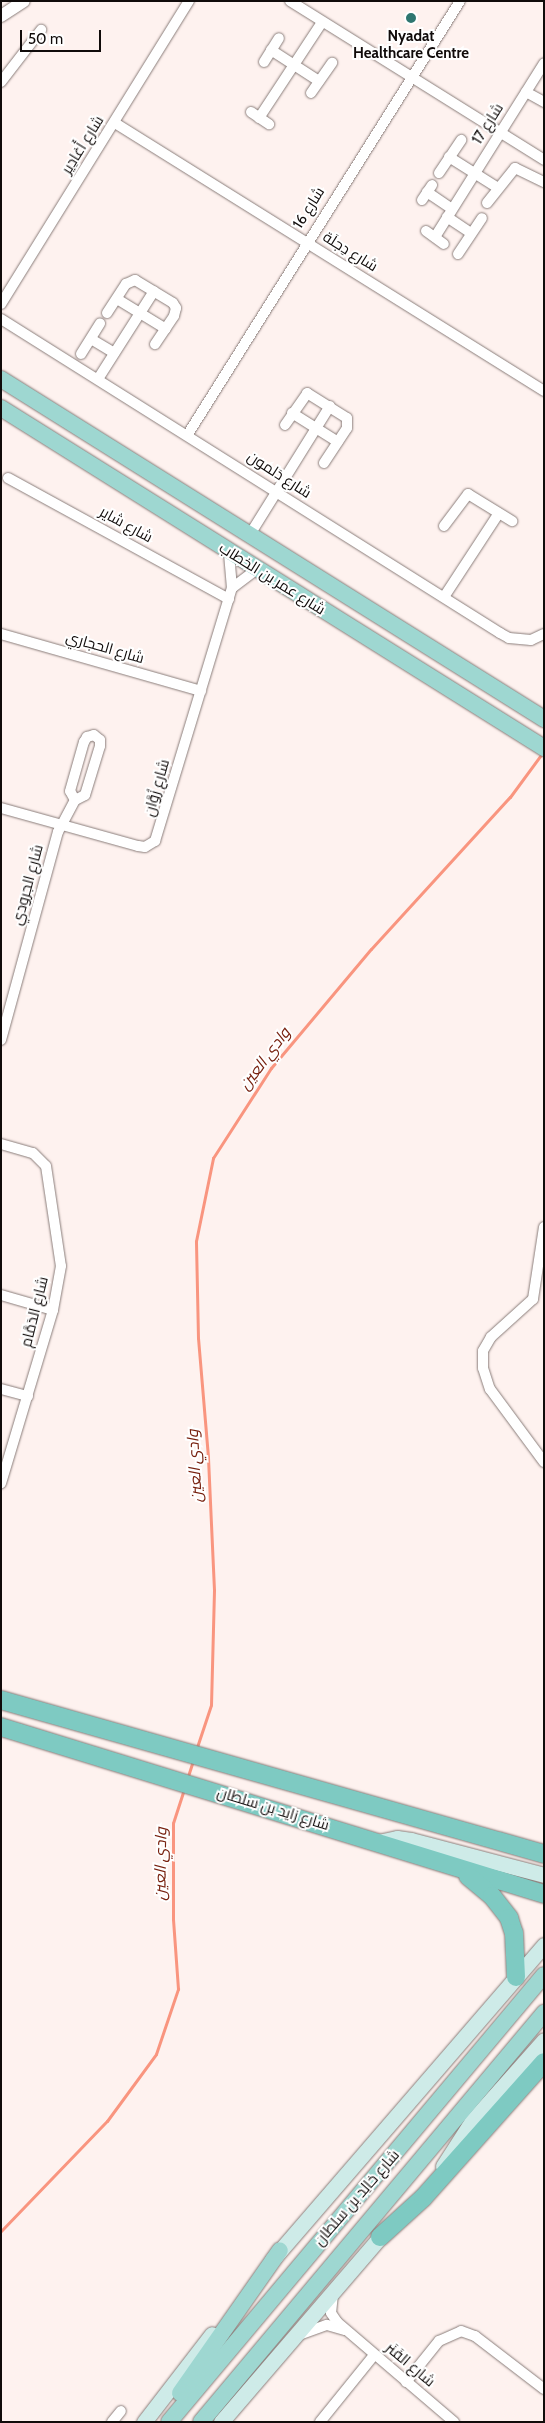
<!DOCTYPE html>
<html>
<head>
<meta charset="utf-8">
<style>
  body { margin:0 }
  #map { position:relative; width:545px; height:2423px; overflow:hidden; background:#fef2ef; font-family:Cabin,Cairo,sans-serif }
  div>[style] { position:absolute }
  .stream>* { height:3px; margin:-1.5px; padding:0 1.5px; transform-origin:1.5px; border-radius:1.5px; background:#f9957f }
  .roads { filter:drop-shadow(0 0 1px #8a7d7a) drop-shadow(0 0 1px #8a7d7a) }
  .minor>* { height:10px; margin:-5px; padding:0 5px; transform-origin:5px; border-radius:5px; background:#fff }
  .tertiary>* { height:12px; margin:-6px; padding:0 6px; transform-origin:6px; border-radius:6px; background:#fff }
  .secondary>* { height:15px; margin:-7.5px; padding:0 7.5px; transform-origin:7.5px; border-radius:7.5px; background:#ceebe8 }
  .primary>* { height:16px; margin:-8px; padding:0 8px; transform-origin:8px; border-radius:8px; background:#9ed7d1 }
  .trunk>* { height:18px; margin:-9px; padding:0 9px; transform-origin:9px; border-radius:9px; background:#7ecac2 }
  .dots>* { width:14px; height:14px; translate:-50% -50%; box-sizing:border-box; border:2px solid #fff; border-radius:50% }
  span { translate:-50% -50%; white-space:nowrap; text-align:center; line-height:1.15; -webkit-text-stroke:4px #fff; paint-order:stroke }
  .poi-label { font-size:15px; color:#100b0a; font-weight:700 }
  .street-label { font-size:15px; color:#100b0a }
  .water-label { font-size:16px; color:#77200e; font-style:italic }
  .frame { position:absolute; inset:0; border:2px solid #100b0a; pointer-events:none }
  .scale { position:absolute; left:20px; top:30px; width:81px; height:22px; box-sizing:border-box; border:2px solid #100b0a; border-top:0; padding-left:6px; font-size:15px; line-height:18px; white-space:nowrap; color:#100b0a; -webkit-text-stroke:4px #fff; paint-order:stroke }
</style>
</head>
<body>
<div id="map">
  <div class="stream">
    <div style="left:196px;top:1750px;width:47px;rotate:-71.6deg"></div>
    <div style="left:211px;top:1705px;width:115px;rotate:-88.5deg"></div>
    <div style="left:214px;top:1590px;width:133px;rotate:-92.6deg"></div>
    <div style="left:208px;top:1457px;width:119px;rotate:-94.8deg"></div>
    <div style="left:198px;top:1338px;width:97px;rotate:-91.2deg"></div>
    <div style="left:196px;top:1241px;width:85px;rotate:-78.4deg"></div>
    <div style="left:213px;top:1158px;width:107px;rotate:-57.2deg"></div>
    <div style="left:271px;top:1068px;width:155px;rotate:-50deg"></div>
    <div style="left:371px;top:949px;width:206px;rotate:-47.6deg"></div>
    <div style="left:510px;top:797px;width:56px;rotate:-53.7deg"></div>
    <div style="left:187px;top:1779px;width:19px;rotate:-72deg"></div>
    <div style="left:1px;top:2231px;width:153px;rotate:-46.1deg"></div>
    <div style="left:107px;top:2121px;width:83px;rotate:-53.8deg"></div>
    <div style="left:156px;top:2054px;width:69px;rotate:-71.3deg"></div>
    <div style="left:178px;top:1989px;width:70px;rotate:-94.1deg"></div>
    <div style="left:173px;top:1919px;width:96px;rotate:-90deg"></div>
    <div style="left:173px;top:1823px;width:36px;rotate:-72deg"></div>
  </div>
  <div class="roads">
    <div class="minor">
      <div style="left:290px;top:1px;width:300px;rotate:32deg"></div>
      <div style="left:271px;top:50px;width:57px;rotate:32.9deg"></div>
      <div style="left:264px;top:62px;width:28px;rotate:-58deg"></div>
      <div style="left:1px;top:82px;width:66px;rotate:-52.4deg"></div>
      <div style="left:526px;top:92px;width:21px;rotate:29deg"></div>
      <div style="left:311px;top:93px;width:37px;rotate:-55deg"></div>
      <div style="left:251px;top:112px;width:22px;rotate:34deg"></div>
      <div style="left:259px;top:118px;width:115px;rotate:-56.7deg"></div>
      <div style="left:115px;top:123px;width:506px;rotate:31.99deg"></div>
      <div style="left:449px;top:157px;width:58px;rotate:32.3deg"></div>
      <div style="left:439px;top:173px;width:40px;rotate:-56deg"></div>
      <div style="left:427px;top:192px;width:30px;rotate:34deg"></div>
      <div style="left:422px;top:200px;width:18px;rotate:-56deg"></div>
      <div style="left:487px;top:203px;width:45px;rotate:-51.3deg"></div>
      <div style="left:515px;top:168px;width:32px;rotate:26deg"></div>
      <div style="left:447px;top:217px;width:29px;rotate:34deg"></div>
      <div style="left:426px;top:231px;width:22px;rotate:36deg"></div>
      <div style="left:435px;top:237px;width:205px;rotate:-57.9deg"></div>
      <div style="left:458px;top:254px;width:43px;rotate:-56.3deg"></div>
      <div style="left:117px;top:299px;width:57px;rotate:31.5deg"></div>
      <div style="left:1px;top:304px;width:357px;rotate:-58.2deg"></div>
      <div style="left:107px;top:313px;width:35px;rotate:-57deg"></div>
      <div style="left:126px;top:284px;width:10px;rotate:-24deg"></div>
      <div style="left:135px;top:280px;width:44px;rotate:31.2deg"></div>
      <div style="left:173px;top:303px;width:6px;rotate:59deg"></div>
      <div style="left:176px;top:308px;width:8px;rotate:104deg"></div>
      <div style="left:174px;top:316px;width:34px;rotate:124deg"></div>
      <div style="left:1px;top:319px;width:590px;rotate:32.18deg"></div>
      <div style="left:500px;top:633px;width:10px;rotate:29deg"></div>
      <div style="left:509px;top:638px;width:22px;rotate:5deg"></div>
      <div style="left:531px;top:640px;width:14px;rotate:-25deg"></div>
      <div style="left:91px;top:339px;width:27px;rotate:31deg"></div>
      <div style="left:81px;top:354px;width:36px;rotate:-58deg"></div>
      <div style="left:98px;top:379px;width:104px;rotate:-57.5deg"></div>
      <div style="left:292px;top:413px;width:54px;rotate:32.2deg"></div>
      <div style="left:285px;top:425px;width:39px;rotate:-55deg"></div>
      <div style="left:307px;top:393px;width:47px;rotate:32deg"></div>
      <div style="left:347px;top:418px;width:10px;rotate:90deg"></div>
      <div style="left:347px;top:428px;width:42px;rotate:123.3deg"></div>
      <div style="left:188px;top:434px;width:511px;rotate:-57.86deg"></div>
      <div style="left:8px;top:478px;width:252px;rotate:28.7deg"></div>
      <div style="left:444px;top:526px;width:40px;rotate:-53deg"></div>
      <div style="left:468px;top:494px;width:52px;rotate:31.5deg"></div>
      <div style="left:249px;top:536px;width:153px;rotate:-58.1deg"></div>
      <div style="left:232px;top:588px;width:31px;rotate:-37deg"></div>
      <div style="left:444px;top:597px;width:100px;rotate:-56.8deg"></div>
      <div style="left:1px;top:634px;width:208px;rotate:15.9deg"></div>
      <div style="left:94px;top:735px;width:8px;rotate:40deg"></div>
      <div style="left:100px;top:740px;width:6px;rotate:90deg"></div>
      <div style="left:100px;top:746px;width:51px;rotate:107deg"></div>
      <div style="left:85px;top:795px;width:11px;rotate:153deg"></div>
      <div style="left:75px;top:800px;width:10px;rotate:-119deg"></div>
      <div style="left:70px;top:791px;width:51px;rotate:-74.1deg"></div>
      <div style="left:84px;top:742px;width:6px;rotate:-59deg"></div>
      <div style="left:87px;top:737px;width:7px;rotate:-16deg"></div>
      <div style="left:1px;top:808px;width:142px;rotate:15.5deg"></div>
      <div style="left:138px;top:846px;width:7px;rotate:8deg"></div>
      <div style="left:145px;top:847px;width:12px;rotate:-31deg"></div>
      <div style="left:155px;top:841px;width:264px;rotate:-73.1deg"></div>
      <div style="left:232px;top:588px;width:36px;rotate:-95deg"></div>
      <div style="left:1px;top:1040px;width:216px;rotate:-74.7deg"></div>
      <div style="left:58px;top:832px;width:36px;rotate:-62deg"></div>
      <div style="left:1px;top:1144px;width:33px;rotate:16deg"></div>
      <div style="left:33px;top:1153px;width:18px;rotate:45deg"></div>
      <div style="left:46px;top:1166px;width:101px;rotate:81.5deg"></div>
      <div style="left:61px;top:1266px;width:45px;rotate:100.3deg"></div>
      <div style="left:53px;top:1310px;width:181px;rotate:106.7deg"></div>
      <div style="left:544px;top:1227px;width:73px;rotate:98.7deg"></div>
      <div style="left:533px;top:1299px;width:57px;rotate:137.9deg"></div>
      <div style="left:491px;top:1337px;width:16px;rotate:120deg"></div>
      <div style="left:483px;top:1351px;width:17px;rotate:90deg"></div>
      <div style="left:483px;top:1368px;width:22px;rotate:72deg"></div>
      <div style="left:490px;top:1389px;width:91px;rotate:53.5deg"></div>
      <div style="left:1px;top:1295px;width:54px;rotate:16.1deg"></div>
      <div style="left:1px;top:1389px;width:28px;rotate:15deg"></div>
      <div style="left:333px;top:2294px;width:19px;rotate:96deg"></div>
      <div style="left:331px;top:2313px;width:11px;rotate:56deg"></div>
      <div style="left:337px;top:2322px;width:154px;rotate:40.5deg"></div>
      <div style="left:296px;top:2336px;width:33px;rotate:-20deg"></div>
      <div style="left:327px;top:2325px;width:18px;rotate:16deg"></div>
      <div style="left:406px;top:2382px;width:53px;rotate:-51.2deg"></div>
      <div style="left:439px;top:2341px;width:24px;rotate:-24deg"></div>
      <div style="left:461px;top:2331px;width:15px;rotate:20deg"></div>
      <div style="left:475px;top:2336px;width:87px;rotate:37.5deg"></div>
      <div style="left:112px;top:2422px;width:14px;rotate:-51deg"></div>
      <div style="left:320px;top:2422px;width:86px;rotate:-51.1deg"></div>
    </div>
    <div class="tertiary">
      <div style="left:1px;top:16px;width:27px;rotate:-33deg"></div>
    </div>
    <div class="secondary">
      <div style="left:378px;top:1842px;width:19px;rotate:-12deg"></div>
      <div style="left:397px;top:1838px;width:14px;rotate:8deg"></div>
      <div style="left:411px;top:1840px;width:138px;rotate:14.7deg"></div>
      <div style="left:527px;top:2070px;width:25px;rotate:-48deg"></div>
      <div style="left:443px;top:2166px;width:54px;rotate:-57.2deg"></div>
      <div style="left:472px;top:2121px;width:108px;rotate:-48.4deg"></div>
      <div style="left:272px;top:2260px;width:416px;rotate:-49.2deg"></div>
      <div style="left:144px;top:2422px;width:111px;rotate:-52.3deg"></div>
      <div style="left:221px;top:2422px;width:256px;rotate:-49.3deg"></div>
    </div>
    <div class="primary">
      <div style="left:1px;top:379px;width:641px;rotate:32.05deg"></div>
      <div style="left:1px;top:408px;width:641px;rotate:32.05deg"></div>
      <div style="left:180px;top:2393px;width:174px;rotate:-55deg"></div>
      <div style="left:169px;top:2422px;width:583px;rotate:-50.01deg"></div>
      <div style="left:201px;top:2422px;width:534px;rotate:-50.02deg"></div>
    </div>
    <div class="trunk">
      <div style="left:1px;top:1700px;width:564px;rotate:15.83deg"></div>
      <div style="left:1px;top:1727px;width:568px;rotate:17.1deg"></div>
      <div style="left:468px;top:1876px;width:31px;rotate:40deg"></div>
      <div style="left:492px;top:1896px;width:28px;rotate:52deg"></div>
      <div style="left:509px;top:1918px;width:16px;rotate:72deg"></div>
      <div style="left:514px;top:1933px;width:44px;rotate:87.4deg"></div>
      <div style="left:380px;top:2237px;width:58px;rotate:-42.2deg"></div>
      <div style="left:423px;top:2198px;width:182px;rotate:-48.3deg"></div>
    </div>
  </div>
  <div class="dots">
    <div style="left:411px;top:18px;background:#2e7670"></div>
  </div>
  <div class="poi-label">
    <span style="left:411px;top:45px">Nyadat<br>Healthcare Centre</span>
  </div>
  <div class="street-label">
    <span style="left:488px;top:124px;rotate:-58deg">شارع 17</span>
    <span style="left:83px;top:145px;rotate:-58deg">شارع أَغادِير</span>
    <span style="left:309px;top:208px;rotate:-58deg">شارع 16</span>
    <span style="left:350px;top:252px;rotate:32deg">شارع دِجلَة</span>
    <span style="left:279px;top:475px;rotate:33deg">شارع دَلمون</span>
    <span style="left:126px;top:525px;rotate:29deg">شارع شاير</span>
    <span style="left:272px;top:579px;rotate:32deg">شارع عمر بن الخطاب</span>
    <span style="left:105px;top:648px;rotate:16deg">شارع الحجاري</span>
    <span style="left:157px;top:788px;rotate:-74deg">شارع زُوَّان</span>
    <span style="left:28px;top:885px;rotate:-75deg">شارع الجرودي</span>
    <span style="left:35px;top:1312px;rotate:-76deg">شارع الدَمَّام</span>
    <span style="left:273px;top:1809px;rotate:17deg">شارع زايد بن سلطان</span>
    <span style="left:357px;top:2198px;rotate:-49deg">شارع خالِد بن سلطان</span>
    <span style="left:410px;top:2365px;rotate:40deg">شارع الفَنَر</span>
  </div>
  <div class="water-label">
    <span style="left:265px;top:1059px;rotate:-53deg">وادي العين</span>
    <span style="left:195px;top:1466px;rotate:-93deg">وادي العين</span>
    <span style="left:161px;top:1864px;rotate:-89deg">وادي العين</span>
  </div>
  <div class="frame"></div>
  <div class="scale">50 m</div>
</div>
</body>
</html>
